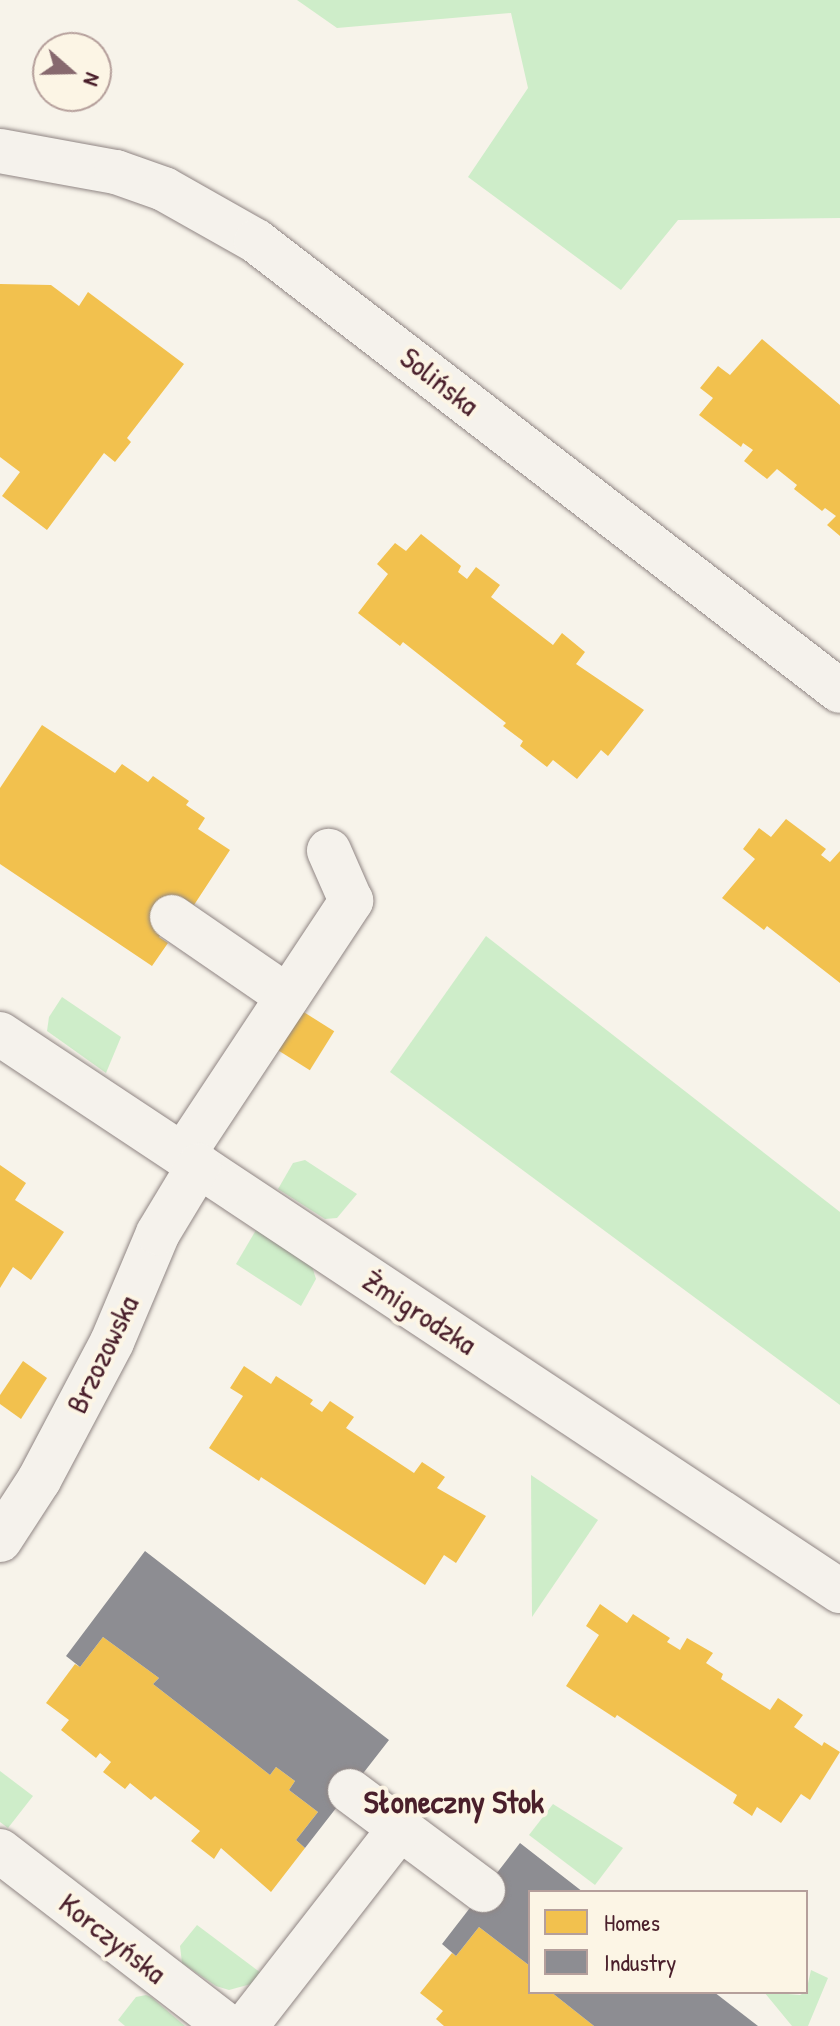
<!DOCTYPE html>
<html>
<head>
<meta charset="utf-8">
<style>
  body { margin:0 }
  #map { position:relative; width:840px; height:2026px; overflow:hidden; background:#f7f3ea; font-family:"Patrick Hand",sans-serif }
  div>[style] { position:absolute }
  .green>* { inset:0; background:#ceedc9 }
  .homes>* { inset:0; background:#f2c14e; transform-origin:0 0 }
  .industry>* { inset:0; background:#8d8d92 }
  .roads { filter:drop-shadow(0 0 2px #908684) drop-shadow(0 0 2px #908684) }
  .minor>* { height:44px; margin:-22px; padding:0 22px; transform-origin:22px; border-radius:22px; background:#f5f2ec }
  span { translate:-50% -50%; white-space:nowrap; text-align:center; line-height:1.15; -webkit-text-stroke:8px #fcf5e5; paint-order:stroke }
  .street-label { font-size:30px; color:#4a1f2b }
  .neighbourhood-label { font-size:32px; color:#4a1f2b; font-weight:700 }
  .legend { position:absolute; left:528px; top:1890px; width:280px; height:104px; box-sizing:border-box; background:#fcf5e5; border:2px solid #b59f9b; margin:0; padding:10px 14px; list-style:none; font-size:24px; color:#4a1f2b }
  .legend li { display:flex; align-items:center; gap:16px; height:40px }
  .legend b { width:40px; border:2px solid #b59f9b }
  .north { position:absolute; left:32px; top:32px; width:80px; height:80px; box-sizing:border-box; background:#fcf5e5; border:2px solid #b59f9b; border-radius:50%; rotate:110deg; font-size:22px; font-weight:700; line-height:32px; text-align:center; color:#4a1f2b }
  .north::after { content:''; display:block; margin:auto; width:28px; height:36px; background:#87696e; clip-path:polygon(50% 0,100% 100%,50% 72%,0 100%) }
</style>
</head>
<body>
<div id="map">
  <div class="green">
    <div style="clip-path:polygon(297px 0,840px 0,840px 218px,678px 220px,621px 290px,468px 177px,528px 88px,511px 13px,337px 28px)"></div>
    <div style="clip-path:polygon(486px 936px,840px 1212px,840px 1405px,390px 1072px)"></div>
    <div style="clip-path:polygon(62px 997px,121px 1037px,106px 1073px,47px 1031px,49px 1017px)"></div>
    <div style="clip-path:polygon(305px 1160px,357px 1194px,337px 1218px,325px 1219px,278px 1189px,293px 1163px)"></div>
    <div style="clip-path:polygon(256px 1230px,312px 1266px,316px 1279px,301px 1306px,236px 1264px)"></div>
    <div style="clip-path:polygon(531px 1475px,598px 1520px,532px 1617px)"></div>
    <div style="clip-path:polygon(0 1771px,33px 1796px,8px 1828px,0 1822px)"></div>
    <div style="clip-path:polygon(553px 1804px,623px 1848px,595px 1885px,529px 1835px)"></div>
    <div style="clip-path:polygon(197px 1925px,261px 1973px,251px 1984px,229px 1990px,216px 1986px,182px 1963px,180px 1946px)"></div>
    <div style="clip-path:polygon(811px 1970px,828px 1978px,808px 2026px,792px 2026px,764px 1992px,800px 1995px,806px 1992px)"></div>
    <div style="clip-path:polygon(146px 1995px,151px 1997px,185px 2026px,125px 2026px,118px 2020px,136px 1997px)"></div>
  </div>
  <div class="homes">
    <div style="clip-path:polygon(0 284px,51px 285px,79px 306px,88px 292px,184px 364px,127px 438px,131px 442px,115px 462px,104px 453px,47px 530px,2px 496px,20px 472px,0 457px)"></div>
    <div style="clip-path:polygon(762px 339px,840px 405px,840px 536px,827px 525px,836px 516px,825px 508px,822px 511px,794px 489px,797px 485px,777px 469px,767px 479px,744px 461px,753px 450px,743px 443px,741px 447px,699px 415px,713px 398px,700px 388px,718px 366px,730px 375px)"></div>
    <div style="clip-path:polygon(421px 534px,461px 566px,458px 572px,467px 579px,476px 567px,500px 585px,491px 597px,553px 645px,562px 633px,585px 652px,576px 664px,644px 710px,608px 756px,601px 750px,577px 779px,553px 760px,547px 767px,520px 746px,523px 741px,503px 726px,506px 723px,403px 642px,400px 646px,358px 613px,388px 574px,377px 564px,395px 543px,406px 551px)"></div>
    <div style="clip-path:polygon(42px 725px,115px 773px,122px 764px,148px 782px,153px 776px,189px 801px,186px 805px,205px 818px,198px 829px,230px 850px,194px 905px,185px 899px,172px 917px,159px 937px,168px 943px,152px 966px,0 864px,0 788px)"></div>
    <div style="clip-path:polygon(786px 819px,826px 849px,821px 855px,830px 862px,840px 851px,840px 983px,767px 926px,764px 930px,722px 898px,755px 859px,743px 849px,759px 828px,771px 837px)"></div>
    <div style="left:302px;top:1011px;width:38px;height:46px;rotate:32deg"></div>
    <div style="clip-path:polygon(0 1165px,26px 1183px,15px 1200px,64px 1232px,31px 1280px,13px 1267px,0 1288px)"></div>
    <div style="clip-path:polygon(23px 1361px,47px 1378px,21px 1419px,0 1404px,0 1395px)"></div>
    <div style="clip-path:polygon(244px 1366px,271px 1384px,276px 1376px,313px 1400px,310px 1404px,322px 1412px,330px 1401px,354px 1417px,346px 1428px,414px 1473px,422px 1462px,445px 1477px,437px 1488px,486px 1516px,456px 1563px,444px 1555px,425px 1585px,261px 1477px,259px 1481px,209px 1448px,243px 1396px,230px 1388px)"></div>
    <div style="clip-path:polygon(600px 1604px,627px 1623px,633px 1614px,670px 1638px,667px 1642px,680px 1650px,687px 1638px,713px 1653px,706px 1663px,723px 1674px,721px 1679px,770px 1710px,778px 1698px,803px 1715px,794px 1727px,822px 1746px,824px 1742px,840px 1752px,810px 1800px,801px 1794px,781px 1823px,757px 1807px,752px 1816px,733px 1803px,737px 1795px,617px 1715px,615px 1718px,566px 1686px,599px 1635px,586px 1626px)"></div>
    <div style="clip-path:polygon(103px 1637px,159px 1678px,153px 1684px,270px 1775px,276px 1767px,295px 1781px,289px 1790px,318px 1812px,296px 1840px,305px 1848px,271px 1892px,221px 1848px,214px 1859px,191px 1841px,200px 1831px,155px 1796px,151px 1800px,130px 1783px,125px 1789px,103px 1772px,111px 1762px,100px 1753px,96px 1758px,61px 1730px,69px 1720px,46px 1703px,75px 1664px,80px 1667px)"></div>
    <div style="clip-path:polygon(479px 1927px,530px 1966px,530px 1992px,551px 1992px,594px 2026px,444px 2026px,436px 2019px,443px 2011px,420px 1993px,452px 1953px,456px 1956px)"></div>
  </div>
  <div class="industry">
    <div style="clip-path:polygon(145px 1551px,389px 1740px,305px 1848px,296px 1840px,318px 1812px,289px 1790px,295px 1781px,276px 1767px,270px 1775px,153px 1684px,159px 1678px,103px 1637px,80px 1667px,66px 1656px)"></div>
    <div style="clip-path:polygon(520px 1843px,583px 1892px,530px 1892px,530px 1966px,479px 1927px,456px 1956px,442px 1944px)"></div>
    <div style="clip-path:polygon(551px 1992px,714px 1992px,758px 2026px,594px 2026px)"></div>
  </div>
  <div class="roads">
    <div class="minor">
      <div style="left:0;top:151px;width:118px;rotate:10.3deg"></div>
      <div style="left:116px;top:172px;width:51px;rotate:19.5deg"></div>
      <div style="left:164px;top:189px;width:106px;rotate:29.5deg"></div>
      <div style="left:256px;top:241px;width:737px;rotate:37.62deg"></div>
      <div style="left:172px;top:917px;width:140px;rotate:34.5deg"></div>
      <div style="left:0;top:1034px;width:1008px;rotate:33.55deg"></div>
      <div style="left:183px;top:1155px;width:305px;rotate:-56.5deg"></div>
      <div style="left:351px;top:901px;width:55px;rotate:-113.7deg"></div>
      <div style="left:0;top:1540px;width:72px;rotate:-57deg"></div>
      <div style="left:39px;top:1480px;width:156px;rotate:-62.1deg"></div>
      <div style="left:112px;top:1342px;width:118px;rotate:-67.1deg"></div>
      <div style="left:158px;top:1233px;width:79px;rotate:-58.9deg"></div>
      <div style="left:350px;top:1791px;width:166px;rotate:36.7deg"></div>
      <div style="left:0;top:1851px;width:287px;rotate:37.6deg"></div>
      <div style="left:246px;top:2026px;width:251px;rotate:-52.1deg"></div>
    </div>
  </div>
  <div class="street-label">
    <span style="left:440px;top:381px;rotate:38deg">Solińska</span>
    <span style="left:420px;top:1312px;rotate:33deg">Żmigrodzka</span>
    <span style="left:102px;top:1354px;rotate:-64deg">Brzozowska</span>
    <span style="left:113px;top:1938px;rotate:38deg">Korczyńska</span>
  </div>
  <div class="neighbourhood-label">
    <span style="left:454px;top:1802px">Słoneczny Stok</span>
  </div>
  <ul class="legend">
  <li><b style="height:22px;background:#f2c14e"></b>Homes</li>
  <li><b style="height:22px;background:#8d8d92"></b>Industry</li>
  </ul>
  <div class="north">N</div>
</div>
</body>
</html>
